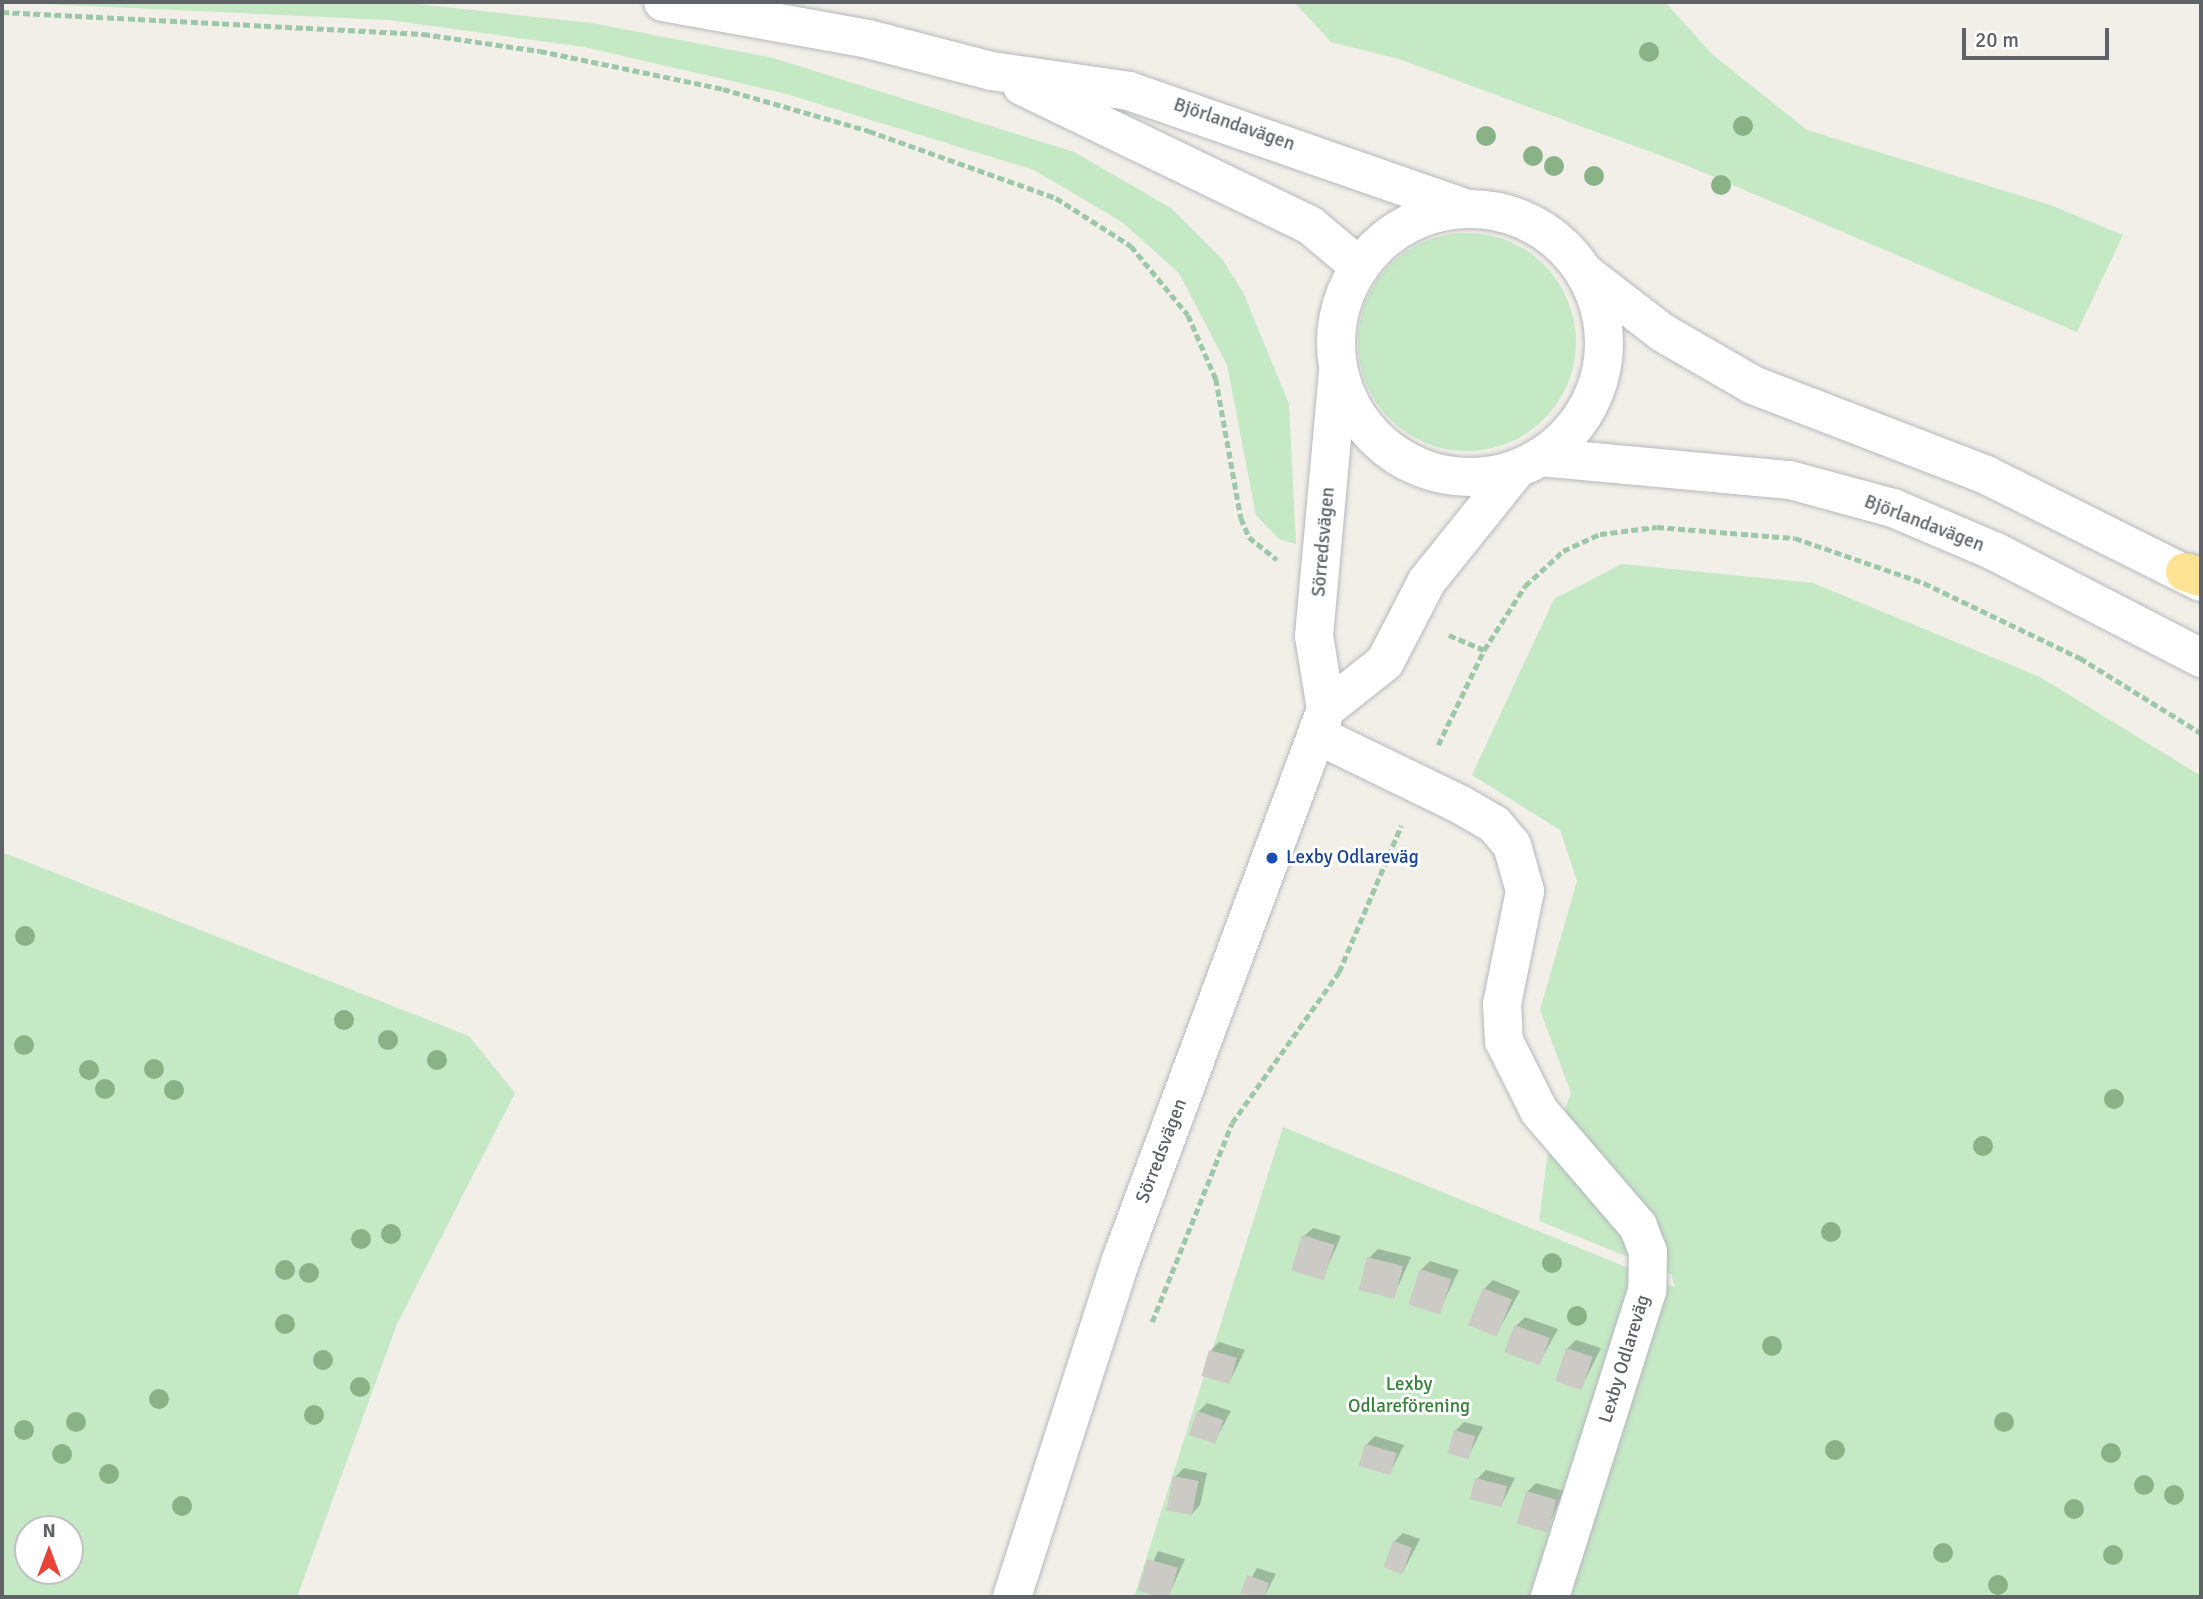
<!DOCTYPE html>
<html>
<head>
<meta charset="utf-8">
<style>
  body { margin:0 }
  #map { position:relative; width:2203px; height:1599px; overflow:hidden; background:#f1efe8; font-family:Signika,sans-serif }
  div>[style] { position:absolute }
  .green>* { inset:0; background:#c5e8c5 }
  .round { border-radius:50% }
  .shadow>* { inset:0; background:#0003 }
  .building>* { inset:0; background:#cccac5; transform-origin:0 0 }
  .path>* { height:4.5px; margin-top:-2.25px; transform-origin:0; background:repeating-linear-gradient(90deg,#9cc7a9 0 7px,transparent 0 10.5px) }
  .roads { filter:drop-shadow(0 0 2px #b5b8bc) drop-shadow(0 0 2px #b5b8bc) }
  .minor>* { height:38px; margin:-19px; padding:0 19px; transform-origin:19px; border-radius:19px; background:#fff }
  .minor>.ring { margin:-19px; padding:0; box-sizing:content-box; background:none; border:38px solid #fff; border-radius:50% }
  .highway>* { height:38px; margin:-19px; padding:0 19px; transform-origin:19px; border-radius:19px; background:#fde293 }
  .trees>* { width:20px; height:20px; margin:-10px; border-radius:50%; background:#89b387 }
  .dots>* { width:19px; height:19px; translate:-50% -50%; box-sizing:border-box; border:4px solid #fff; border-radius:50% }
  span { translate:-50% -50%; white-space:nowrap; text-align:center; line-height:1.15; -webkit-text-stroke:6px #fff; paint-order:stroke }
  .street-label { font-size:19px; color:#5f6368 }
  .transit-label { font-size:19px; color:#164399 }
  .left { translate:0 -50%; text-align:left }
  .park-label { font-size:19px; color:#348238 }
  .frame { position:absolute; inset:0; border:4px solid #5f6368; pointer-events:none }
  .north { position:absolute; left:14px; top:1515px; width:70px; height:70px; box-sizing:border-box; background:#fff; border:2px solid #bfc1c3; border-radius:50%; rotate:0deg; font-size:19px; font-weight:700; line-height:28px; text-align:center; color:#5f6368 }
  .north::after { content:''; display:block; margin:auto; width:24px; height:32px; background:#ea4335; clip-path:polygon(50% 0,100% 100%,50% 72%,0 100%) }
  .scale { position:absolute; left:1962px; top:28px; width:147px; height:32px; box-sizing:border-box; border:4px solid #5f6368; border-top:0; padding-left:9px; font-size:21px; line-height:24px; white-space:nowrap; color:#5f6368; -webkit-text-stroke:5px #fff; paint-order:stroke }
</style>
</head>
<body>
<div id="map">
  <div class="green">
    <div style="clip-path:polygon(2px 2px,398px 2px,592px 23px,773px 58px,1074px 152px,1171px 208px,1222px 259px,1243px 292px,1289px 404px,1296px 544px,1279px 539px,1256px 515px,1227px 365px,1179px 273px,1122px 222px,1034px 170px,783px 93px,584px 47px,389px 20px)"></div>
    <div style="clip-path:polygon(1294px 2px,1665px 2px,1713px 55px,1807px 130px,2050px 205px,2123px 235px,2077px 332px,1686px 165px,1399px 59px,1331px 42px)"></div>
    <div class="round" style="left:1358px;top:233px;width:218px;height:218px"></div>
    <div style="clip-path:polygon(1622px 564px,1813px 583px,2040px 677px,2201px 776px,2201px 1597px,1134px 1597px,1283px 1127px,1675px 1287px,1671px 1274px,1539px 1221px,1547px 1159px,1571px 1093px,1540px 1010px,1577px 881px,1560px 830px,1472px 775px,1554px 599px)"></div>
    <div style="clip-path:polygon(evenodd,2px 852px,469px 1036px,515px 1093px,397px 1324px,297px 1597px,2px 1597px,2px 852px,70px 1529px,70px 1571px,28px 1571px,28px 1529px,70px 1529px)"></div>
  </div>
  <div class="shadow">
    <div style="clip-path:polygon(1313px 1228px,1341px 1236px,1323px 1278px,1304px 1236px)"></div>
    <div style="clip-path:polygon(1378px 1249px,1411px 1257px,1393px 1298px,1369px 1258px)"></div>
    <div style="clip-path:polygon(1430px 1261px,1459px 1270px,1439px 1312px,1421px 1270px)"></div>
    <div style="clip-path:polygon(1493px 1280px,1520px 1291px,1496px 1335px,1484px 1289px)"></div>
    <div style="clip-path:polygon(1525px 1317px,1558px 1329px,1539px 1363px,1516px 1326px)"></div>
    <div style="clip-path:polygon(1576px 1340px,1601px 1348px,1581px 1388px,1567px 1349px)"></div>
    <div style="clip-path:polygon(1219px 1342px,1245px 1350px,1229px 1383px,1210px 1351px)"></div>
    <div style="clip-path:polygon(1207px 1403px,1231px 1411px,1215px 1441px,1198px 1412px)"></div>
    <div style="clip-path:polygon(1464px 1422px,1483px 1427px,1468px 1457px,1455px 1431px)"></div>
    <div style="clip-path:polygon(1375px 1436px,1404px 1445px,1390px 1473px,1366px 1445px)"></div>
    <div style="clip-path:polygon(1184px 1468px,1207px 1473px,1200px 1505px,1192px 1514px,1175px 1477px)"></div>
    <div style="clip-path:polygon(1486px 1470px,1515px 1478px,1501px 1506px,1477px 1479px)"></div>
    <div style="clip-path:polygon(1536px 1483px,1564px 1491px,1546px 1531px,1527px 1492px)"></div>
    <div style="clip-path:polygon(1403px 1533px,1420px 1539px,1403px 1572px,1394px 1542px)"></div>
    <div style="clip-path:polygon(1158px 1551px,1185px 1559px,1168px 1597px,1140px 1590px)"></div>
    <div style="clip-path:polygon(1257px 1568px,1276px 1574px,1264px 1597px,1243px 1593px)"></div>
  </div>
  <div class="building">
    <div style="left:1302px;top:1235px;width:34px;height:37px;rotate:17deg"></div>
    <div style="left:1367px;top:1257px;width:37px;height:34px;rotate:14deg"></div>
    <div style="left:1420px;top:1269px;width:33px;height:37px;rotate:18deg"></div>
    <div style="left:1483px;top:1288px;width:31px;height:40px;rotate:22deg"></div>
    <div style="left:1514px;top:1325px;width:38px;height:29px;rotate:20deg"></div>
    <div style="left:1566px;top:1348px;width:28px;height:35px;rotate:18deg"></div>
    <div style="left:1209px;top:1350px;width:29px;height:27px;rotate:16deg"></div>
    <div style="left:1197px;top:1411px;width:28px;height:25px;rotate:19deg"></div>
    <div style="left:1454px;top:1430px;width:22px;height:24px;rotate:16deg"></div>
    <div style="left:1365px;top:1444px;width:33px;height:23px;rotate:16deg"></div>
    <div style="left:1173px;top:1476px;width:26px;height:35px;rotate:11deg"></div>
    <div style="left:1475px;top:1478px;width:33px;height:22px;rotate:14deg"></div>
    <div style="left:1526px;top:1491px;width:32px;height:34px;rotate:16deg"></div>
    <div style="left:1393px;top:1541px;width:20px;height:28px;rotate:20deg"></div>
    <div style="left:1147px;top:1559px;width:32px;height:33px;rotate:16deg"></div>
    <div style="clip-path:polygon(1247px 1575px,1269px 1583px,1264px 1597px,1240px 1594px)"></div>
  </div>
  <div class="path">
    <div style="left:2px;top:12px;width:422px;rotate:3deg"></div>
    <div style="left:423px;top:34px;width:118px;rotate:8.3deg"></div>
    <div style="left:540px;top:51px;width:187px;rotate:11.7deg"></div>
    <div style="left:723px;top:89px;width:152px;rotate:16deg"></div>
    <div style="left:869px;top:131px;width:199px;rotate:19.7deg"></div>
    <div style="left:1056px;top:198px;width:89px;rotate:32.6deg"></div>
    <div style="left:1131px;top:246px;width:89px;rotate:50.4deg"></div>
    <div style="left:1188px;top:315px;width:70px;rotate:66.4deg"></div>
    <div style="left:1216px;top:379px;width:141px;rotate:79.8deg"></div>
    <div style="left:1241px;top:518px;width:21px;rotate:67deg"></div>
    <div style="left:1249px;top:537px;width:36px;rotate:39deg"></div>
    <div style="left:1449px;top:635px;width:38px;rotate:23deg"></div>
    <div style="left:1438px;top:745px;width:106px;rotate:-64.2deg"></div>
    <div style="left:1484px;top:650px;width:76px;rotate:-57.4deg"></div>
    <div style="left:1525px;top:586px;width:52px;rotate:-42.6deg"></div>
    <div style="left:1563px;top:551px;width:41px;rotate:-24.7deg"></div>
    <div style="left:1600px;top:534px;width:57px;rotate:-7deg"></div>
    <div style="left:1657px;top:527px;width:138px;rotate:4.6deg"></div>
    <div style="left:1795px;top:538px;width:137px;rotate:19.2deg"></div>
    <div style="left:1924px;top:583px;width:173px;rotate:25.7deg"></div>
    <div style="left:2080px;top:658px;width:142px;rotate:31.8deg"></div>
    <div style="left:1152px;top:1322px;width:214px;rotate:-68.1deg"></div>
    <div style="left:1232px;top:1123px;width:185px;rotate:-54.7deg"></div>
    <div style="left:1339px;top:972px;width:159px;rotate:-67deg"></div>
  </div>
  <div class="roads">
    <div class="minor">
      <div style="left:663px;top:2px;width:208px;rotate:10.2deg"></div>
      <div style="left:868px;top:39px;width:128px;rotate:14.5deg"></div>
      <div style="left:992px;top:71px;width:138px;rotate:8.3deg"></div>
      <div style="left:1129px;top:91px;width:356px;rotate:19.2deg"></div>
      <div style="left:1022px;top:86px;width:321px;rotate:25.8deg"></div>
      <div style="left:1311px;top:226px;width:64px;rotate:39.9deg"></div>
      <div class="ring" style="left:1336px;top:209px;width:230px;height:230px"></div>
      <div style="left:1585px;top:273px;width:98px;rotate:37.6deg"></div>
      <div style="left:1663px;top:333px;width:104px;rotate:30deg"></div>
      <div style="left:1753px;top:385px;width:250px;rotate:21.1deg"></div>
      <div style="left:1986px;top:475px;width:240px;rotate:26.5deg"></div>
      <div style="left:1540px;top:457px;width:251px;rotate:5.3deg"></div>
      <div style="left:1790px;top:480px;width:107px;rotate:15.2deg"></div>
      <div style="left:1893px;top:508px;width:110px;rotate:23.1deg"></div>
      <div style="left:1994px;top:551px;width:233px;rotate:27.3deg"></div>
      <div style="left:1326px;top:709px;width:75px;rotate:-38.5deg"></div>
      <div style="left:1385px;top:662px;width:91px;rotate:-62.6deg"></div>
      <div style="left:1427px;top:581px;width:144px;rotate:-51.2deg"></div>
      <div style="left:1317px;top:735px;width:160px;rotate:25.9deg"></div>
      <div style="left:1461px;top:805px;width:39px;rotate:30deg"></div>
      <div style="left:1495px;top:825px;width:26px;rotate:50deg"></div>
      <div style="left:1512px;top:845px;width:48px;rotate:74.2deg"></div>
      <div style="left:1525px;top:891px;width:115px;rotate:101.5deg"></div>
      <div style="left:1502px;top:1004px;width:37px;rotate:87deg"></div>
      <div style="left:1504px;top:1041px;width:78px;rotate:63.4deg"></div>
      <div style="left:1539px;top:1111px;width:152px;rotate:49.3deg"></div>
      <div style="left:1638px;top:1226px;width:28px;rotate:69deg"></div>
      <div style="left:1648px;top:1252px;width:39px;rotate:91deg"></div>
      <div style="left:1647px;top:1291px;width:321px;rotate:107.6deg"></div>
      <div style="left:1012px;top:1597px;width:354px;rotate:-72.1deg"></div>
      <div style="left:1121px;top:1260px;width:588px;rotate:-69.59deg"></div>
      <div style="left:1326px;top:709px;width:74px;rotate:-99.3deg"></div>
      <div style="left:1314px;top:636px;width:263px;rotate:-84.8deg"></div>
    </div>
    <div class="highway">
      <div style="left:2185px;top:572px;width:17px;rotate:17deg"></div>
    </div>
  </div>
  <div class="trees">
    <div style="left:1649px;top:52px"></div>
    <div style="left:1743px;top:126px"></div>
    <div style="left:1486px;top:136px"></div>
    <div style="left:1533px;top:156px"></div>
    <div style="left:1554px;top:166px"></div>
    <div style="left:1594px;top:176px"></div>
    <div style="left:1721px;top:185px"></div>
    <div style="left:25px;top:936px"></div>
    <div style="left:344px;top:1020px"></div>
    <div style="left:388px;top:1040px"></div>
    <div style="left:24px;top:1045px"></div>
    <div style="left:437px;top:1060px"></div>
    <div style="left:154px;top:1069px"></div>
    <div style="left:89px;top:1070px"></div>
    <div style="left:105px;top:1089px"></div>
    <div style="left:174px;top:1090px"></div>
    <div style="left:2114px;top:1099px"></div>
    <div style="left:1983px;top:1146px"></div>
    <div style="left:1831px;top:1232px"></div>
    <div style="left:391px;top:1234px"></div>
    <div style="left:361px;top:1239px"></div>
    <div style="left:1552px;top:1263px"></div>
    <div style="left:285px;top:1270px"></div>
    <div style="left:309px;top:1273px"></div>
    <div style="left:1577px;top:1316px"></div>
    <div style="left:285px;top:1324px"></div>
    <div style="left:1772px;top:1346px"></div>
    <div style="left:323px;top:1360px"></div>
    <div style="left:360px;top:1387px"></div>
    <div style="left:159px;top:1399px"></div>
    <div style="left:314px;top:1415px"></div>
    <div style="left:76px;top:1422px"></div>
    <div style="left:2004px;top:1422px"></div>
    <div style="left:24px;top:1430px"></div>
    <div style="left:1835px;top:1450px"></div>
    <div style="left:2111px;top:1453px"></div>
    <div style="left:62px;top:1454px"></div>
    <div style="left:109px;top:1474px"></div>
    <div style="left:2144px;top:1485px"></div>
    <div style="left:2174px;top:1495px"></div>
    <div style="left:182px;top:1506px"></div>
    <div style="left:2074px;top:1509px"></div>
    <div style="left:1943px;top:1553px"></div>
    <div style="left:2113px;top:1555px"></div>
    <div style="left:1998px;top:1585px"></div>
  </div>
  <div class="dots">
    <div style="left:1272px;top:858px;background:#1a4fb4"></div>
  </div>
  <div class="street-label">
    <span style="left:1234px;top:125px;rotate:19deg">Björlandavägen</span>
    <span style="left:1924px;top:524px;rotate:21deg">Björlandavägen</span>
    <span style="left:1324px;top:542px;rotate:-85deg">Sörredsvägen</span>
    <span style="left:1162px;top:1151px;rotate:-69deg">Sörredsvägen</span>
    <span style="left:1625px;top:1359px;rotate:-73deg">Lexby Odlareväg</span>
  </div>
  <div class="transit-label">
    <span class="left" style="left:1286px;top:858px">Lexby Odlareväg</span>
  </div>
  <div class="park-label">
    <span style="left:1409px;top:1396px">Lexby<br>Odlareförening</span>
  </div>
  <div class="frame"></div>
  <div class="north">N</div>
  <div class="scale">20 m</div>
</div>
</body>
</html>
